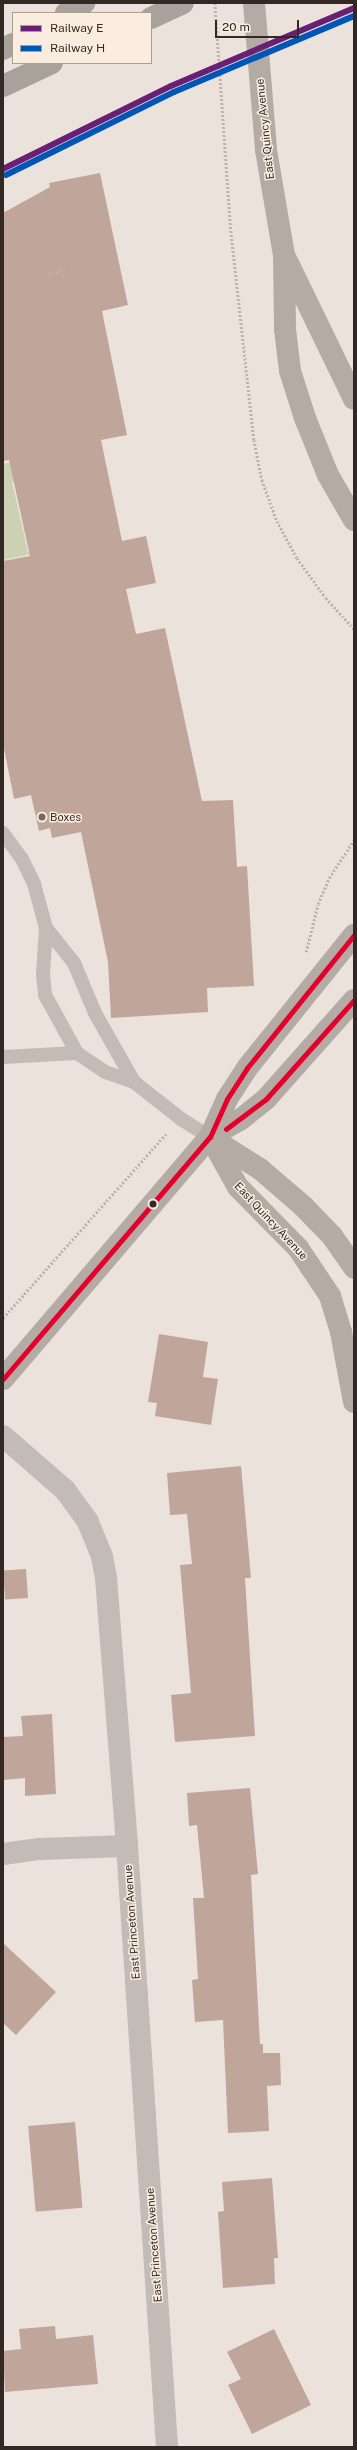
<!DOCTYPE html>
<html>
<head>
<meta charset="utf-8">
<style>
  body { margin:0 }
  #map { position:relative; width:357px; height:2450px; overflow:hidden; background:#ebe3db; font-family:"Public Sans",sans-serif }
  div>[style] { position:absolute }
  .green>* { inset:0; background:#ccd1b4 }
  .building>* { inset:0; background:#c0a59b; transform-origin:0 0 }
  .path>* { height:2.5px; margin-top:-1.25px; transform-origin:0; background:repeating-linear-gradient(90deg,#bcb3ad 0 2px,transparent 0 4px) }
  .lane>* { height:14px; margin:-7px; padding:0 7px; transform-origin:7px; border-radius:7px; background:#c3bbb5 }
  .street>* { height:22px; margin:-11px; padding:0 11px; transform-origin:11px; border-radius:11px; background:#c3bbb5 }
  .secondary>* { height:22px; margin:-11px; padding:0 11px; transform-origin:11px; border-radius:11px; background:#b4aba5 }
  .highway>* { height:22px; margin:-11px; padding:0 11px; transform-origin:11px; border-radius:11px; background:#a9a29b }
  .bus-1>* { height:5px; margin:-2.5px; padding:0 2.5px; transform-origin:2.5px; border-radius:2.5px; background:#e4002b }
  .rail-1>* { height:6px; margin:-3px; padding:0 3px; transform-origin:3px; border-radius:3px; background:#691f74 }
  .rail-2>* { height:6px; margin:-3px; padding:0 3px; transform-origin:3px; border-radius:3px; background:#0055b8 }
  .dots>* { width:11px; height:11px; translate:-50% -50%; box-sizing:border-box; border:2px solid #faede0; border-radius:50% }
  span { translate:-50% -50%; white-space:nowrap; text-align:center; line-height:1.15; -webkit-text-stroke:3px #faede0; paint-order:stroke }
  .street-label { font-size:11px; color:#342824 }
  .poi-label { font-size:11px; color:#342824 }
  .left { translate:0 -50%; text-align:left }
  .frame { position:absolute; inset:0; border:4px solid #342824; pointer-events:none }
  .legend { position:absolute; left:12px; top:12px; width:140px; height:52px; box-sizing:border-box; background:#faede0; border:1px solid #ab9e95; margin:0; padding:5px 7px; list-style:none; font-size:12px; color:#342824 }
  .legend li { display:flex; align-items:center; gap:8px; height:20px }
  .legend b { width:20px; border:1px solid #ab9e95 }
  .scale { position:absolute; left:215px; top:20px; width:84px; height:18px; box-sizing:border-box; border:2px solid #342824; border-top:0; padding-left:5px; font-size:12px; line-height:14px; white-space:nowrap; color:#342824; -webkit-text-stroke:3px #faede0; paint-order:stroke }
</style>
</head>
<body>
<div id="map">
  <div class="green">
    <div style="clip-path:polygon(72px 449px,76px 467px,12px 482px,28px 552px,118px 531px,119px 535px,3px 560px,3px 464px)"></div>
  </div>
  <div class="building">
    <div style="clip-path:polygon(100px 173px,128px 305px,102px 311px,127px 435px,101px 440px,122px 541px,146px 536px,156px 583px,126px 589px,136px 634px,165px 628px,202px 801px,233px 800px,237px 867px,247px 866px,254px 986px,207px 988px,208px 1012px,111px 1018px,108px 962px,81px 832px,52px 838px,50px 828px,39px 831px,31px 795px,14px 799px,3px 743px,3px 561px,30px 556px,9px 460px,3px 461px,3px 213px,50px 187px,49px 183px)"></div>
    <div style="clip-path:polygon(159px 1334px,208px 1342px,203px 1377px,218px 1379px,211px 1425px,155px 1416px,157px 1403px,148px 1402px)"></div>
    <div style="clip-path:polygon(241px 1466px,251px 1578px,245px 1578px,255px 1736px,175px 1742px,171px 1695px,191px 1693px,180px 1565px,192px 1564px,187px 1514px,170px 1515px,167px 1473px)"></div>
    <div style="left:26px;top:1569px;width:29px;height:23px;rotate:86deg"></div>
    <div style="clip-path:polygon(52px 1714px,56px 1794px,25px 1796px,25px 1778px,3px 1780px,3px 1737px,23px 1736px,21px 1716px)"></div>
    <div style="clip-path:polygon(250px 1788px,258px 1874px,251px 1875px,260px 2044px,263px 2044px,263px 2053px,280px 2053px,281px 2085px,267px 2086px,269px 2131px,228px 2133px,223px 2020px,195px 2022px,192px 1980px,198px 1979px,193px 1898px,204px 1898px,197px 1825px,189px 1826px,187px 1793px)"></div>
    <div style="clip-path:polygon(3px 1943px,56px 1992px,16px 2035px,3px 2023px)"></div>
    <div style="left:75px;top:2122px;width:86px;height:47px;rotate:85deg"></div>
    <div style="clip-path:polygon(272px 2178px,278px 2258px,274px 2258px,275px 2284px,223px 2288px,218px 2212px,224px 2211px,222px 2182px)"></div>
    <div style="clip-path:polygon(55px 2326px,56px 2339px,93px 2335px,98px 2384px,5px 2392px,3px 2351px,21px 2349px,19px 2329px)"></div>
    <div style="clip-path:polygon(274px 2329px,311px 2405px,252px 2434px,228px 2385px,241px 2379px,227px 2352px)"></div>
  </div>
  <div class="path">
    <div style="left:215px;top:3px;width:229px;rotate:86deg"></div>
    <div style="left:231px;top:231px;width:210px;rotate:83.7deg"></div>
    <div style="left:254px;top:440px;width:41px;rotate:78.7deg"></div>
    <div style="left:262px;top:480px;width:44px;rotate:69.9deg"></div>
    <div style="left:277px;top:521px;width:42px;rotate:61.6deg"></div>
    <div style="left:297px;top:558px;width:49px;rotate:54.1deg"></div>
    <div style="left:326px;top:598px;width:42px;rotate:47.9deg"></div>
    <div style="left:48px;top:275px;width:20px;rotate:-18deg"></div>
    <div style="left:306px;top:952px;width:49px;rotate:-76deg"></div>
    <div style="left:318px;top:904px;width:28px;rotate:-67deg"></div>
    <div style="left:329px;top:878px;width:45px;rotate:-56.7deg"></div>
    <div style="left:3px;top:1318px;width:246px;rotate:-48.5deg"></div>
  </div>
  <div class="lane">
    <div style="left:3px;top:833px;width:32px;rotate:54deg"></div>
    <div style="left:22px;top:859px;width:28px;rotate:64deg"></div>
    <div style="left:34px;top:884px;width:46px;rotate:74.7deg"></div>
    <div style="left:46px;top:928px;width:47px;rotate:93.7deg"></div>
    <div style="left:43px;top:975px;width:20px;rotate:84deg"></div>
    <div style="left:45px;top:995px;width:66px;rotate:61.1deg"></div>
    <div style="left:77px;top:1053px;width:34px;rotate:34deg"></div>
    <div style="left:105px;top:1072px;width:31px;rotate:19deg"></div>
    <div style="left:134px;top:1082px;width:60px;rotate:38.2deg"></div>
    <div style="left:181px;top:1119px;width:34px;rotate:32deg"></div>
    <div style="left:46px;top:928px;width:45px;rotate:51.3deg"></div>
    <div style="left:74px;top:963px;width:54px;rotate:67.2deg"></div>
    <div style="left:95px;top:1013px;width:79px;rotate:60.5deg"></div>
    <div style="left:3px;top:1057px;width:74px;rotate:-3.1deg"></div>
  </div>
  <div class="street">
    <div style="left:3px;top:1436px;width:82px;rotate:41.1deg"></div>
    <div style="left:65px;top:1490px;width:39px;rotate:54deg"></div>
    <div style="left:88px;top:1522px;width:38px;rotate:68deg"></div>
    <div style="left:102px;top:1557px;width:21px;rotate:79deg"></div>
    <div style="left:106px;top:1578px;width:269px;rotate:85.5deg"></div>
    <div style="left:127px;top:1846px;width:602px;rotate:86.19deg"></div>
    <div style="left:3px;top:1854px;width:37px;rotate:-8deg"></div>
    <div style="left:40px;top:1849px;width:87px;rotate:-2deg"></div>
  </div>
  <div class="secondary">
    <div style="left:254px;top:3px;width:147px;rotate:85.3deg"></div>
    <div style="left:266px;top:150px;width:107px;rotate:80.3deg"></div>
    <div style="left:284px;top:255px;width:74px;rotate:89.2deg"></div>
    <div style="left:285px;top:329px;width:42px;rotate:83.2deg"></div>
    <div style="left:290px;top:371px;width:49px;rotate:72.3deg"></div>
    <div style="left:305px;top:418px;width:61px;rotate:68deg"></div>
    <div style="left:328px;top:475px;width:52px;rotate:60deg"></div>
    <div style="left:287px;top:261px;width:153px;rotate:64.1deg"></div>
    <div style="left:210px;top:1137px;width:57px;rotate:60.8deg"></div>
    <div style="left:238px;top:1187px;width:86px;rotate:45.5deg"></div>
    <div style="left:298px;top:1248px;width:58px;rotate:56.3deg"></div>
    <div style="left:330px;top:1296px;width:38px;rotate:73deg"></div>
    <div style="left:341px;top:1332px;width:71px;rotate:79.5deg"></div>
    <div style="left:210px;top:1137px;width:34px;rotate:-30deg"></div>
    <div style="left:240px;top:1120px;width:33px;rotate:-39deg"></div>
    <div style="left:266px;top:1099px;width:132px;rotate:-48.4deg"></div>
    <div style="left:211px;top:1138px;width:58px;rotate:32.3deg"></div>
    <div style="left:260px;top:1169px;width:57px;rotate:40.7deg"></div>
    <div style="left:303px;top:1206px;width:42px;rotate:46deg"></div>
    <div style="left:332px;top:1236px;width:39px;rotate:55deg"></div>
    <div style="left:3px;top:1379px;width:318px;rotate:-49.5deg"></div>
    <div style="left:210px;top:1137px;width:42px;rotate:-65.9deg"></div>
    <div style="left:227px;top:1099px;width:37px;rotate:-57deg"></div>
    <div style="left:247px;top:1068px;width:171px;rotate:-51.2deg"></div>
  </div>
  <div class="highway">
    <div style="left:66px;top:13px;width:21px;rotate:-29deg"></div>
    <div style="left:151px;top:18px;width:35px;rotate:-25deg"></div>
    <div style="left:3px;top:49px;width:11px;rotate:-27deg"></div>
    <div style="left:3px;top:86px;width:54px;rotate:-25.1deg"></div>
  </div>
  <div class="bus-1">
    <div style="left:226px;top:1129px;width:50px;rotate:-36.9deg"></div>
    <div style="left:266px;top:1099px;width:132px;rotate:-48.4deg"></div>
    <div style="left:3px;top:1379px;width:318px;rotate:-49.5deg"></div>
    <div style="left:210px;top:1137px;width:42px;rotate:-65.9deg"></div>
    <div style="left:227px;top:1099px;width:37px;rotate:-57deg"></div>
    <div style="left:247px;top:1068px;width:171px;rotate:-51.2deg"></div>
  </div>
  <div class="rail-1">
    <div style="left:3px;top:169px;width:187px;rotate:-26.3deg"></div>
    <div style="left:171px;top:86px;width:199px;rotate:-23.1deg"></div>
  </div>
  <div class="rail-2">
    <div style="left:6px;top:175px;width:187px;rotate:-26.3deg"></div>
    <div style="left:174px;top:92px;width:195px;rotate:-22.9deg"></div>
  </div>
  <div class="dots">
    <div style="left:42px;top:817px;background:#746964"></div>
    <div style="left:153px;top:1204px;background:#342824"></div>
  </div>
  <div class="street-label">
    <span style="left:265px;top:129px;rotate:-96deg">East Quincy Avenue</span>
    <span style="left:271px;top:1221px;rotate:47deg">East Quincy Avenue</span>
    <span style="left:132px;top:1922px;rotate:-94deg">East Princeton Avenue</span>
    <span style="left:154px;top:2245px;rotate:-94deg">East Princeton Avenue</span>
  </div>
  <div class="poi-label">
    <span class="left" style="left:50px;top:817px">Boxes</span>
  </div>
  <div class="frame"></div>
  <ul class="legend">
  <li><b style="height:5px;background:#691f74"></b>Railway E</li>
  <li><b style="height:5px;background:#0055b8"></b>Railway H</li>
  </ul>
  <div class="scale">20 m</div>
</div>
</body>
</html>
